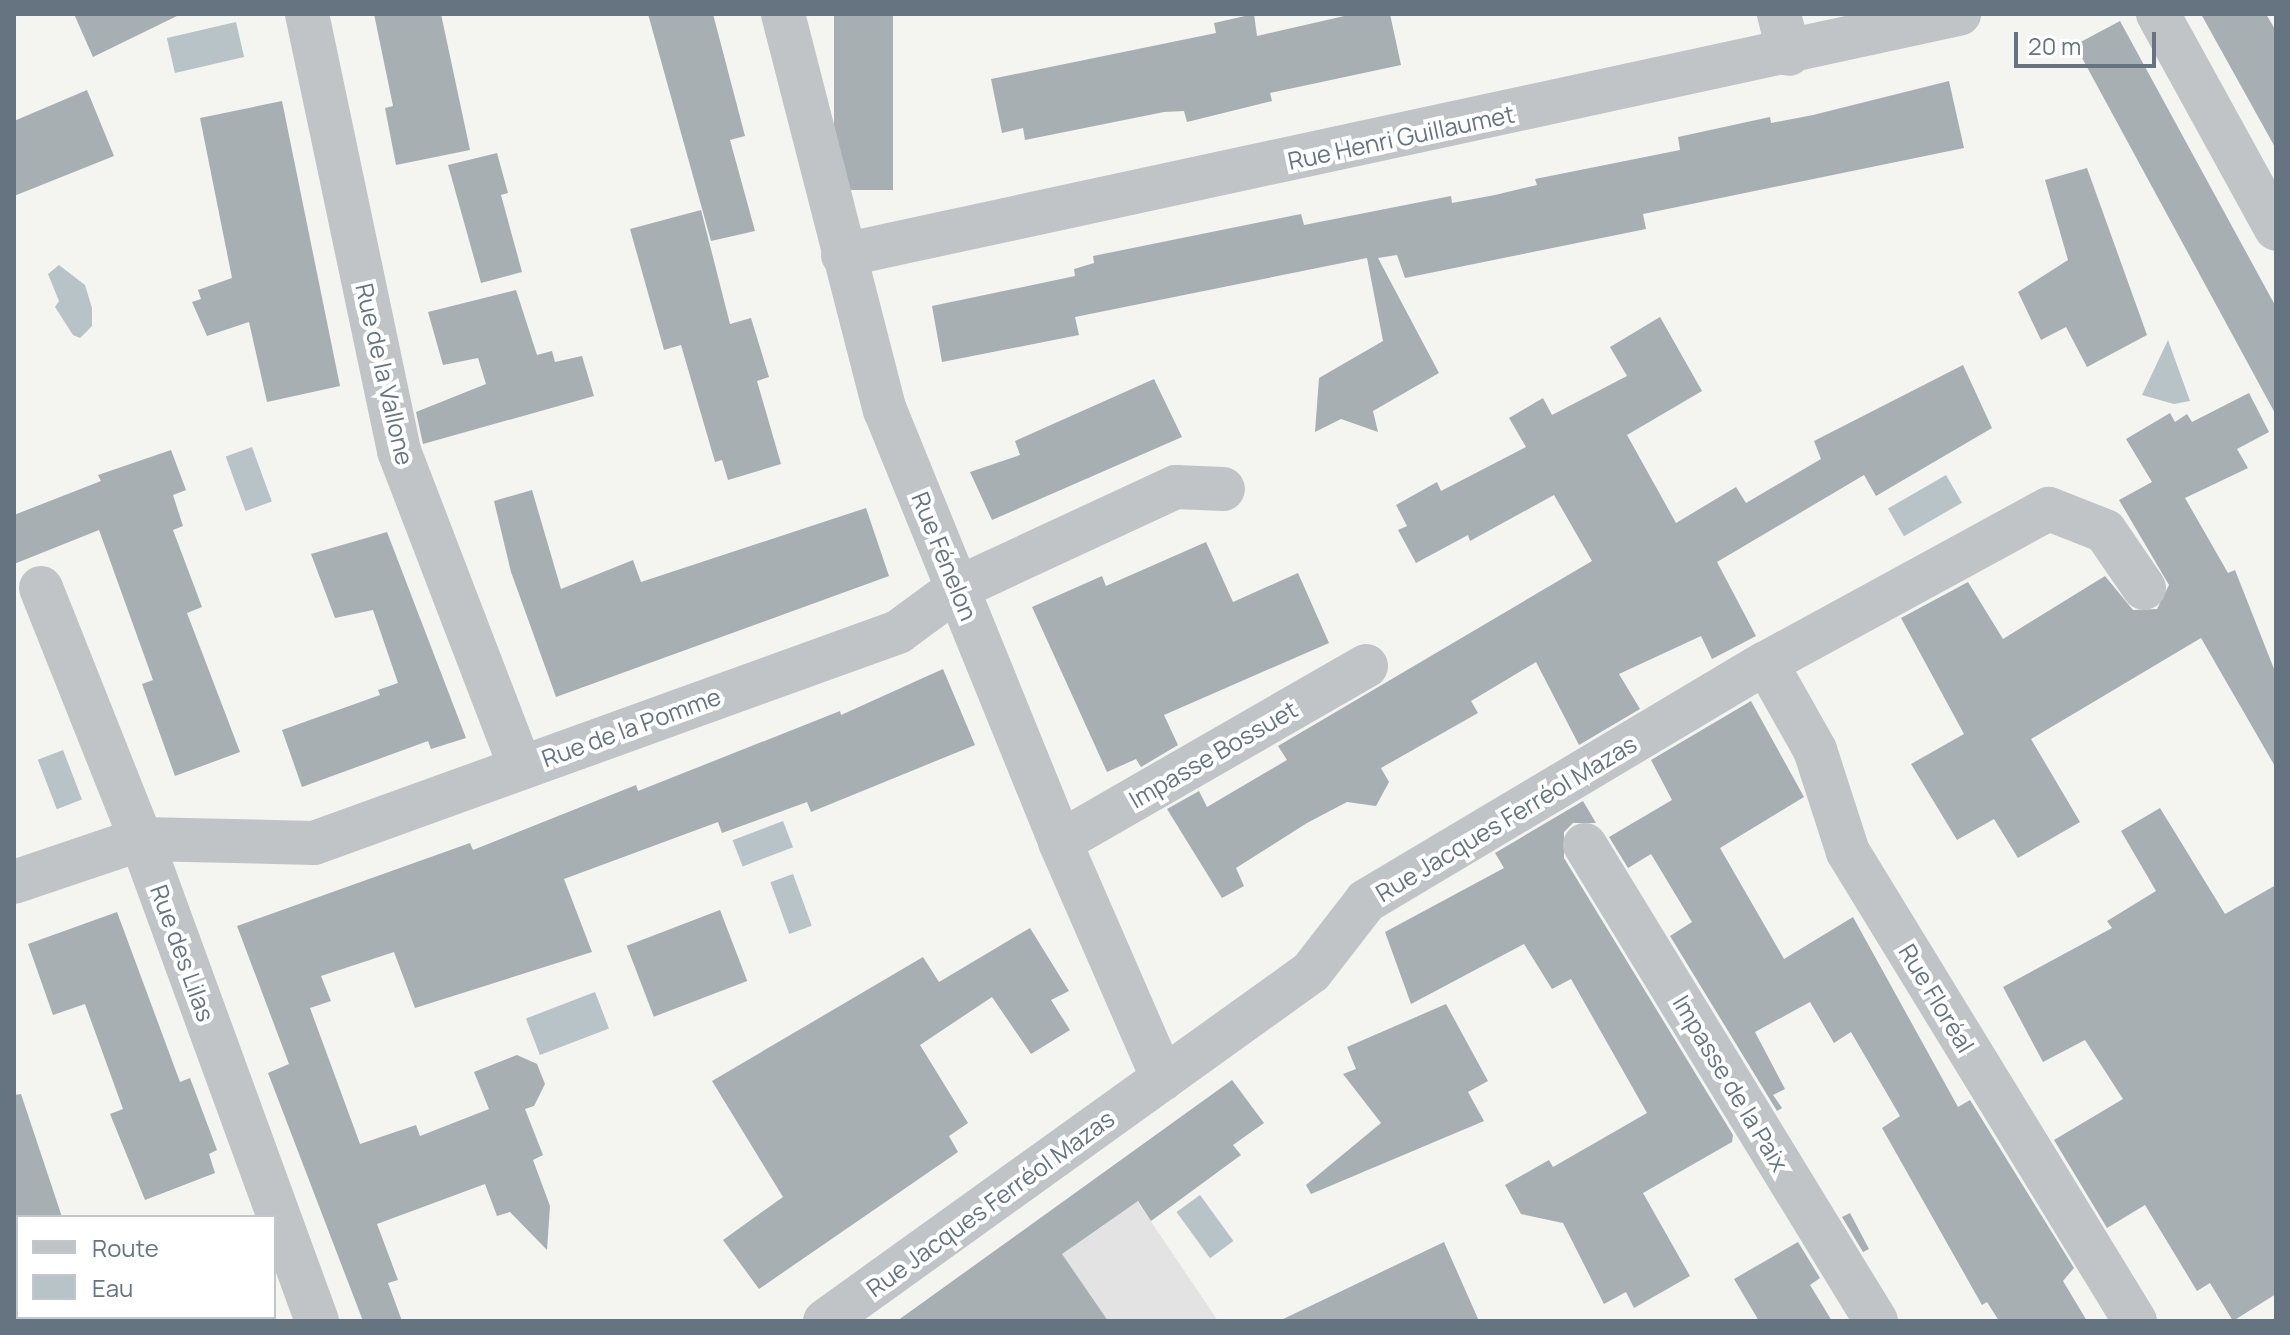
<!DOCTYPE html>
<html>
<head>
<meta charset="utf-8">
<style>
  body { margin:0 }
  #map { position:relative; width:2290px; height:1335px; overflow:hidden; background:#f4f4f1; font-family:Manrope,sans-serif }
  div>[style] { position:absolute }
  .built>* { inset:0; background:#e2e3e2 }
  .water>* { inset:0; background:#b7c3c7; transform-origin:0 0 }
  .building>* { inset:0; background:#a7afb3; transform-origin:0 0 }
  .minor>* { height:44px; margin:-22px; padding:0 22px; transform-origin:22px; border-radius:22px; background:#c0c4c7 }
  span { translate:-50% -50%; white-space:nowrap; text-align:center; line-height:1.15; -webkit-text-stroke:8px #fff; paint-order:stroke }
  .street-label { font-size:24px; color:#657480 }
  .frame { position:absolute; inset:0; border:16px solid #657480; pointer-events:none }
  .legend { position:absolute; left:16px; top:1215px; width:260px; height:104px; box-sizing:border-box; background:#fff; border:2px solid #c1c7cc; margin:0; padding:10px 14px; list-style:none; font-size:24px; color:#657480 }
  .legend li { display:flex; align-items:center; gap:16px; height:40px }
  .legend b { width:40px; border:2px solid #c1c7cc }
  .scale { position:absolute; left:2014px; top:32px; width:142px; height:36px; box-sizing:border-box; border:4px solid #657480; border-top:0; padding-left:10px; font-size:24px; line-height:28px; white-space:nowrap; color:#657480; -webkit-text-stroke:6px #fff; paint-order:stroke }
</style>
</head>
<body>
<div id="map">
  <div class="built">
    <div style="clip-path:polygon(1115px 1168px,1218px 1321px,900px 1321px)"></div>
  </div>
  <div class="water">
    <div style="left:236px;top:22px;width:36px;height:71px;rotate:77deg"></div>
    <div style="clip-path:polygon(59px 265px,85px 285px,92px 308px,92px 326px,80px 338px,73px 335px,55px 307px,59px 301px,48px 274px)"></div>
    <div style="clip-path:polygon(2168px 340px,2190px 401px,2174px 404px,2142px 395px)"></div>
    <div style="left:252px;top:447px;width:58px;height:28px;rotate:70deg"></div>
    <div style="left:1946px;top:475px;width:32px;height:67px;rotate:60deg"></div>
    <div style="left:63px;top:750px;width:53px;height:27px;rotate:69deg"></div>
    <div style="left:783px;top:821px;width:28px;height:54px;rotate:69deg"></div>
    <div style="left:793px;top:874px;width:55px;height:24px;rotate:70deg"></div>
    <div style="left:595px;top:992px;width:39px;height:74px;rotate:69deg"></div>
    <div style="left:1200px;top:1195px;width:57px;height:29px;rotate:54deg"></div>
  </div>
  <div class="building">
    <div style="clip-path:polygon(74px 14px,181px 14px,93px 57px)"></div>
    <div style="clip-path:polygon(374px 14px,441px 14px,470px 150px,396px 165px,385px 108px,393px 106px)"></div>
    <div style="clip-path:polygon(648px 14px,713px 14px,745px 136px,730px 140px,755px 231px,711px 241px)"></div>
    <div style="left:834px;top:14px;width:59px;height:176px"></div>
    <div style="clip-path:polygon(1254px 14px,1257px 36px,1353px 14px,1390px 14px,1401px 65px,1270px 93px,1272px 101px,1187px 122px,1184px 111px,1164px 112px,1025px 140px,1023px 128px,1002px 133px,991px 79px,1216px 33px,1214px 23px)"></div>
    <div style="clip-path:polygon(2201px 14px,2266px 14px,2276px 31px,2276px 149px)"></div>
    <div style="clip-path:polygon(2120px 21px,2276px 307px,2276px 415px,2075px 45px)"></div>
    <div style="clip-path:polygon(1949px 81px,1964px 148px,1643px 214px,1646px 229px,1405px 278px,1397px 255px,1378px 258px,1439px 373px,1373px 411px,1378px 432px,1341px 419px,1315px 432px,1319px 378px,1383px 341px,1367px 258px,1075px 317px,1079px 335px,942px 362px,932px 306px,1075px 276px,1074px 269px,1094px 263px,1093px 256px,1301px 214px,1304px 225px,1451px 196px,1452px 203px,1495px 195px,1537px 185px,1535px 179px,1680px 150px,1678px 137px,1770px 117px,1771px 123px,1813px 115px)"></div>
    <div style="clip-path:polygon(87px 90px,114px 156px,14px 196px,14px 121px)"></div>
    <div style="clip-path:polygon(282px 101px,340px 386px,267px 402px,249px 322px,207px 336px,192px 302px,201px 299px,198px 290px,232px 278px,200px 118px)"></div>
    <div style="clip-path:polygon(497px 153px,508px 193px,501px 195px,522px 272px,481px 283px,448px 165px)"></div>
    <div style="clip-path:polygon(2087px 168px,2147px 335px,2087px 367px,2066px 327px,2041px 340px,2018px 292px,2068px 260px,2045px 180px)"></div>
    <div style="clip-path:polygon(701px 210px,730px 324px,751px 318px,769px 377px,757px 381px,781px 464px,728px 480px,722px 460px,715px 462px,681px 345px,664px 350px,630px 229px)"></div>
    <div style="clip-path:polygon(516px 290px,537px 355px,552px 351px,555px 362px,582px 356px,594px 396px,423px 444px,416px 412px,486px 384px,478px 358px,443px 365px,428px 312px)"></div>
    <div style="clip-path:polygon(1660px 317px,1702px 391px,1627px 435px,1676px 523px,1736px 487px,1746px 503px,1821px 459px,1814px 441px,1963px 365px,1992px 428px,1876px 496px,1864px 475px,1717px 562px,1756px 636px,1712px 659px,1701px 636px,1619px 674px,1640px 709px,1579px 745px,1536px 662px,1471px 701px,1478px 713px,1381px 768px,1389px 782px,1376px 806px,1347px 802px,1307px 823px,1236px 868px,1244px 886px,1222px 898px,1167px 809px,1199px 791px,1207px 807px,1287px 760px,1278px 746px,1592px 561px,1554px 495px,1470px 541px,1468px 535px,1416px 563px,1398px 530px,1407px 526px,1396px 505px,1437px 482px,1441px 491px,1526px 447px,1509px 418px,1543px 398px,1552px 415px,1627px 376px,1610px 347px)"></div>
    <div style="clip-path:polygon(1154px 379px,1182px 437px,992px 520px,970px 472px,1020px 455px,1015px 441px)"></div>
    <div style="clip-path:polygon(2249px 393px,2269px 432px,2237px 449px,2248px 468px,2185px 498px,2228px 573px,2235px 570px,2276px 674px,2276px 768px,2201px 638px,2031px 739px,2080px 822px,2018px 858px,1994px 819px,1957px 840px,1911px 764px,1964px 734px,1901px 618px,1968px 582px,2003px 639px,2105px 576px,2133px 610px,2157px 609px,2169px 585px,2119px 500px,2152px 482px,2126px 439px,2170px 413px,2175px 422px,2187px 414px,2192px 422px)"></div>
    <div style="clip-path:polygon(171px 450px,186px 490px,173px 495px,183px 526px,173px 530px,202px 607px,187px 613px,240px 752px,175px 776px,142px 684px,153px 680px,99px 530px,14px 564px,14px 515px,101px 481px,98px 475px)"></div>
    <div style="clip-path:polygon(532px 490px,561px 589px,633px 560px,641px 582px,866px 508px,889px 576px,556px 697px,511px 572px,494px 501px)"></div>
    <div style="clip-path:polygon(387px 532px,466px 738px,431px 749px,428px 741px,302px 787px,282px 730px,380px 695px,378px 690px,398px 683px,373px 610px,335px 618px,311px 554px)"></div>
    <div style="clip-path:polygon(1206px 542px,1233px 602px,1298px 573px,1329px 643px,1164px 715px,1178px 745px,1141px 767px,1136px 759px,1107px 772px,1032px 607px,1102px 576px,1106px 586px)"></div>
    <div style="clip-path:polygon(943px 669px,975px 745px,811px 812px,807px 802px,722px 833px,718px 822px,564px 879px,592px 952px,415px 1008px,394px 952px,321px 976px,331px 1001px,310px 1008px,360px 1144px,416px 1125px,420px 1136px,489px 1109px,474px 1072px,517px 1055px,537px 1064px,545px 1084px,534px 1106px,525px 1109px,543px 1155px,533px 1160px,550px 1206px,547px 1250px,510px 1212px,497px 1216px,485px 1184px,377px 1224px,398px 1280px,388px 1283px,402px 1321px,363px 1321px,268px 1073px,289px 1064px,237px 926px,470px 843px,473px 850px,636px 785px,638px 791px,840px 711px,841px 715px)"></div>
    <div style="clip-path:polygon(1751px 701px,1804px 797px,1720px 848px,1784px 959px,1853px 917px,1958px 1107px,1970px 1100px,2074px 1268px,2063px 1281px,2087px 1321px,1999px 1321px,1987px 1302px,1982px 1305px,1882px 1128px,1900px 1116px,1851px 1032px,1834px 1043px,1810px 1002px,1755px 1032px,1785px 1089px,1773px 1095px,1782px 1108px,1777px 1111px,1670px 936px,1692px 922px,1651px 854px,1628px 868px,1609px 837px,1672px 800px,1651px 760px)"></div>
    <div style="clip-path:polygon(1583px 801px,1596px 823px,1573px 823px,1564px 832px,1564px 858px,1733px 1135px,1732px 1142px,1643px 1193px,1690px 1276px,1634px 1308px,1626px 1292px,1604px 1304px,1563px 1223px,1521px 1214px,1505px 1185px,1549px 1160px,1553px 1167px,1647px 1113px,1571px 979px,1552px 989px,1524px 944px,1411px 1004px,1385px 932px,1504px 868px,1495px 853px)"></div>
    <div style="clip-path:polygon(2160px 808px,2225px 914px,2276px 885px,2276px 1294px,2233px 1321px,2210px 1283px,2197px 1291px,2145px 1205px,2107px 1228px,2054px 1140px,2123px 1099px,2085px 1040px,2043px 1062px,2003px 987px,2112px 928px,2107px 921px,2156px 891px,2121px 831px)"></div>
    <div style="left:720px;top:910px;width:76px;height:100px;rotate:69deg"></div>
    <div style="clip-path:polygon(117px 912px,180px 1082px,190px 1078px,217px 1150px,209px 1154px,215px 1173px,145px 1200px,110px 1114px,123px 1109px,85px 1004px,53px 1015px,28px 944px)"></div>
    <div style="clip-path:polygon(1030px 928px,1069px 991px,1051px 1000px,1070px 1030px,1031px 1054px,992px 997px,920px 1045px,968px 1123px,949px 1136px,958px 1152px,759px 1289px,723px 1240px,783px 1197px,712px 1081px,923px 957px,939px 982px)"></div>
    <div style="clip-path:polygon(1446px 1004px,1488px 1081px,1468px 1092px,1484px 1121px,1311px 1194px,1306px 1185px,1381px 1123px,1343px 1074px,1356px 1069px,1347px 1047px)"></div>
    <div style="clip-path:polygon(1232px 1080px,1264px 1123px,1233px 1145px,1241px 1155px,1151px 1221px,1138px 1201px,1062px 1254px,1108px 1321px,897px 1321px)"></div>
    <div style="clip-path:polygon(21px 1094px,62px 1217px,14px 1217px,14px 1095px)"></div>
    <div style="clip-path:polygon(1850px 1213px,1869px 1249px,1863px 1252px,1842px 1217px)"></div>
    <div style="clip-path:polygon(1444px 1242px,1479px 1321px,1279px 1321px,1373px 1276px)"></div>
    <div style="clip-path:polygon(1798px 1242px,1820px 1278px,1810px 1285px,1832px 1321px,1759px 1321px,1734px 1279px)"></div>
  </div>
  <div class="minor">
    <div style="left:307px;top:14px;width:447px;rotate:78.1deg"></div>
    <div style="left:399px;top:451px;width:338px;rotate:69deg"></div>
    <div style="left:783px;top:14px;width:409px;rotate:75.6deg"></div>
    <div style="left:885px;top:410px;width:466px;rotate:67.9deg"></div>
    <div style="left:1060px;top:842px;width:258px;rotate:66.5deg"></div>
    <div style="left:1779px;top:14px;width:41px;rotate:76deg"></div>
    <div style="left:2158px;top:14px;width:245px;rotate:61.2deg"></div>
    <div style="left:843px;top:255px;width:1142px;rotate:-12.19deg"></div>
    <div style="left:41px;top:588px;width:270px;rotate:68.3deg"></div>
    <div style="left:141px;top:839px;width:513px;rotate:69.94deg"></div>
    <div style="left:1766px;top:663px;width:100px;rotate:60.6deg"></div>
    <div style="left:1815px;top:750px;width:107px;rotate:72.1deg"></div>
    <div style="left:1848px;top:852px;width:550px;rotate:58.54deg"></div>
    <div style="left:1060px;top:842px;width:353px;rotate:-29.9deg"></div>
    <div style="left:1585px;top:845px;width:558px;rotate:58.56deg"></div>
    <div style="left:14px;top:882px;width:134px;rotate:-18.7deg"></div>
    <div style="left:141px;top:839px;width:173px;rotate:1.3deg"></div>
    <div style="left:314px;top:843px;width:621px;rotate:-19.86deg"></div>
    <div style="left:898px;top:632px;width:74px;rotate:-36.3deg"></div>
    <div style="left:958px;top:588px;width:240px;rotate:-24.9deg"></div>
    <div style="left:1176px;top:487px;width:47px;rotate:2.4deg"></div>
    <div style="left:825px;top:1321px;width:598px;rotate:-35.68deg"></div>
    <div style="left:1311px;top:972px;width:90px;rotate:-52.2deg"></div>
    <div style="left:1366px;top:901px;width:465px;rotate:-30.8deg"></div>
    <div style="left:1766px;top:663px;width:322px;rotate:-28.6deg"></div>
    <div style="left:2049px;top:509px;width:60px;rotate:21.4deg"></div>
    <div style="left:2105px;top:531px;width:69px;rotate:55.6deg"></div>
  </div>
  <div class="street-label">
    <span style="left:1401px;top:137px;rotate:-12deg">Rue Henri Guillaumet</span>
    <span style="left:385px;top:374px;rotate:77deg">Rue de la Vallone</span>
    <span style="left:945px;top:556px;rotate:68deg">Rue Fénelon</span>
    <span style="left:631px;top:727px;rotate:-20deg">Rue de la Pomme</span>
    <span style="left:1213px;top:754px;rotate:-30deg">Impasse Bossuet</span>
    <span style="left:1506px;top:818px;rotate:-31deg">Rue Jacques Ferréol Mazas</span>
    <span style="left:183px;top:953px;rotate:70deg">Rue des Lilas</span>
    <span style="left:1937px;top:998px;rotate:59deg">Rue Floréal</span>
    <span style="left:1731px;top:1083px;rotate:59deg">Impasse de la Paix</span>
    <span style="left:990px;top:1203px;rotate:-36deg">Rue Jacques Ferréol Mazas</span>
  </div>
  <div class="frame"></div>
  <ul class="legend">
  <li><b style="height:10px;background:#c0c4c7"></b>Route</li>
  <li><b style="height:22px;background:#b7c3c7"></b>Eau</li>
  </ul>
  <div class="scale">20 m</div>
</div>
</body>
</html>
